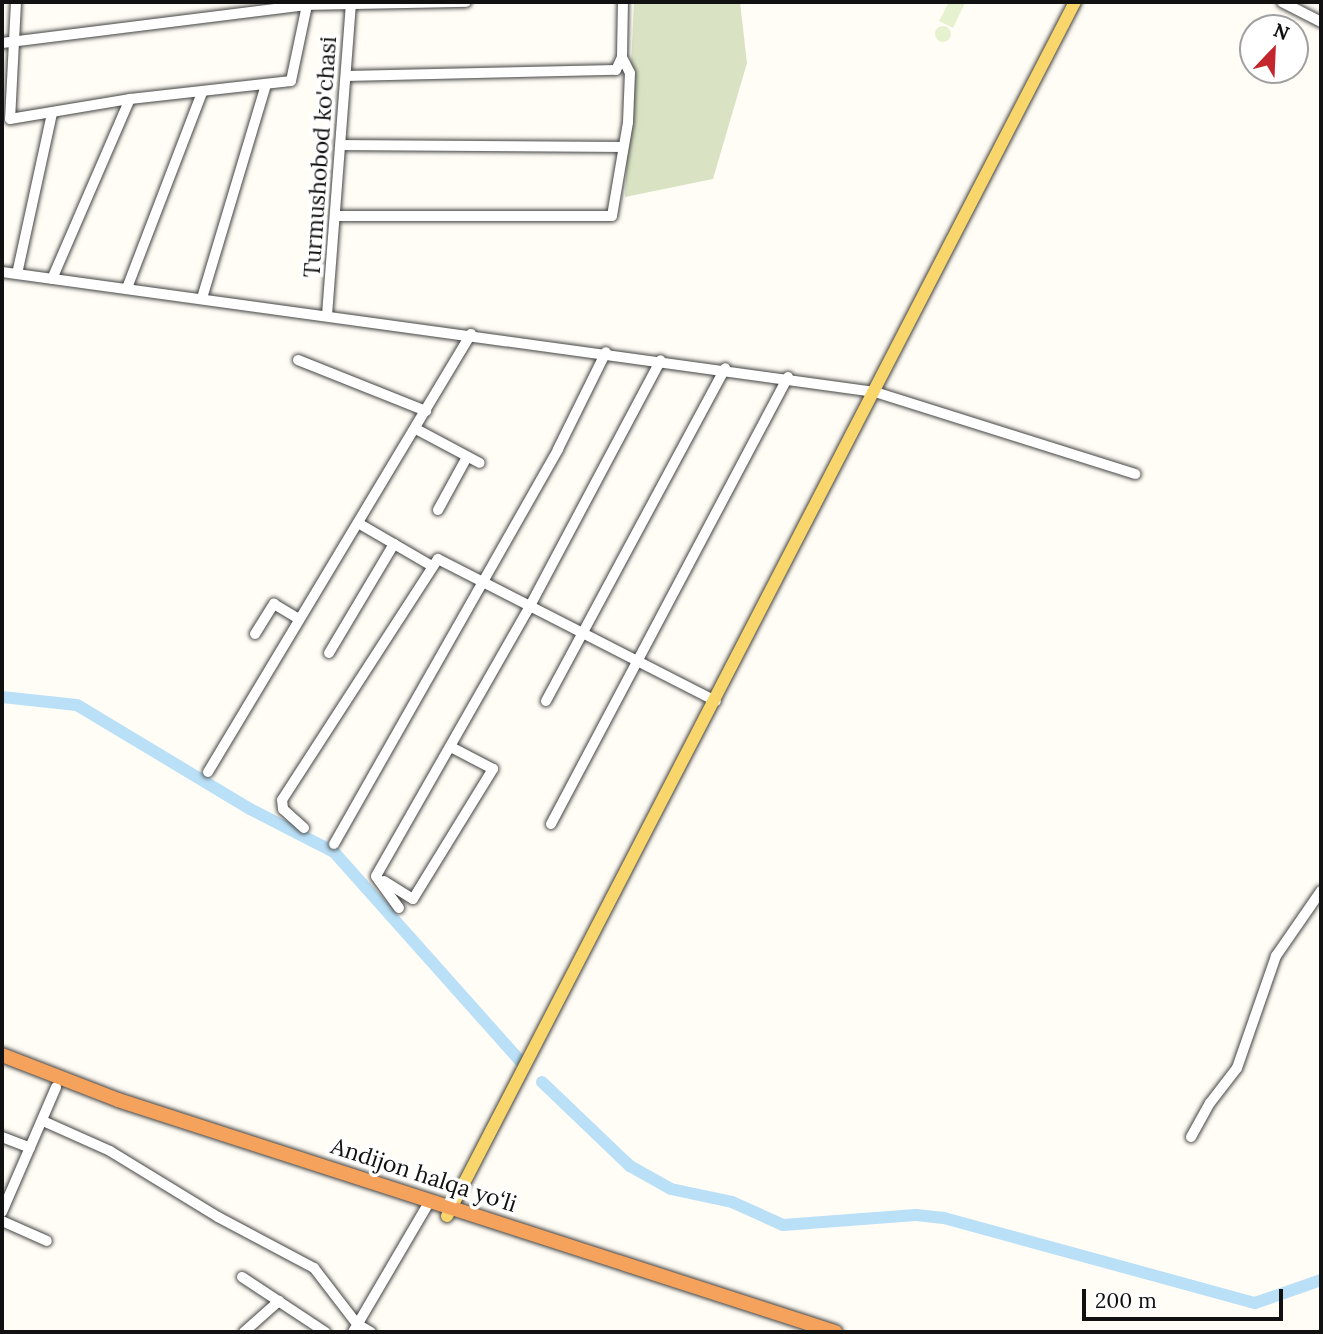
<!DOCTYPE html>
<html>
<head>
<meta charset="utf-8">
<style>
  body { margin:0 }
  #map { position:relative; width:1323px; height:1334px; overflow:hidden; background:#fffdf5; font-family:Lora,serif }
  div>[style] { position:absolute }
  .cemetery>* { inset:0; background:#d9e3c4 }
  .pitch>* { inset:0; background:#e6f2cf }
  .round { border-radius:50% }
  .river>* { height:12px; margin:-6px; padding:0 6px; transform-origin:6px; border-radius:6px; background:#b9e0f7 }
  .roads { filter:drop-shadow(0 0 2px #444) drop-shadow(0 0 2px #444) }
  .minor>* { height:10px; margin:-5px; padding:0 5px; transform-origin:5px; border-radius:5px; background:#fff }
  .major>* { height:12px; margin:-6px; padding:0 6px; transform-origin:6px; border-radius:6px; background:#f9d66b }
  .highway>* { height:14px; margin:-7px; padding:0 7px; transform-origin:7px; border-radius:7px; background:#f5a25d }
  span { translate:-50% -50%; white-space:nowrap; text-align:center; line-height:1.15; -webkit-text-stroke:7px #fff; paint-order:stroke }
  .street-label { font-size:23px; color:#111 }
  .frame { position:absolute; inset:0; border:4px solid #111; pointer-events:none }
  .north { position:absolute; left:1239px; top:14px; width:70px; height:70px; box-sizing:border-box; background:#fff; border:2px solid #a0a0a0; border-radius:50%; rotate:23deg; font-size:19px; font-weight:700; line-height:28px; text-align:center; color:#111 }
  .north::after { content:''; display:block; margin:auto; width:24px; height:32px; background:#c4262e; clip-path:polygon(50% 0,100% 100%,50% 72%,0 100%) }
  .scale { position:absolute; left:1082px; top:1289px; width:201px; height:32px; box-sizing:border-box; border:4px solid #111; border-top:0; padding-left:9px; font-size:21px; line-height:24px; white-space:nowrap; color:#111; -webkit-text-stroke:5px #fff; paint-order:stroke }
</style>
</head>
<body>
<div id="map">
  <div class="cemetery">
    <div style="clip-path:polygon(634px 2px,740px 2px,747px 63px,713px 179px,625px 197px)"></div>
  </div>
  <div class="pitch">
    <div style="clip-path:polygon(949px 2px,965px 3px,953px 28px,939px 21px)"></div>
    <div class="round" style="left:935px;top:26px;width:16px;height:16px"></div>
  </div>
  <div class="river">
    <div style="left:2px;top:697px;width:75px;rotate:6.1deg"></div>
    <div style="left:77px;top:705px;width:202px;rotate:31deg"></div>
    <div style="left:250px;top:809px;width:94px;rotate:27.1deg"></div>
    <div style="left:334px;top:852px;width:283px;rotate:48.3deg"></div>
    <div style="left:542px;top:1082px;width:122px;rotate:43.7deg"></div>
    <div style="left:630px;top:1166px;width:47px;rotate:29.3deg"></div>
    <div style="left:671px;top:1189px;width:62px;rotate:12deg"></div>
    <div style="left:732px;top:1202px;width:56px;rotate:24.3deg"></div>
    <div style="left:783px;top:1225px;width:133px;rotate:-4.3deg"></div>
    <div style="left:916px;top:1215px;width:28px;rotate:6deg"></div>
    <div style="left:944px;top:1218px;width:322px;rotate:15.3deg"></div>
    <div style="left:1255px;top:1303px;width:70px;rotate:-19.2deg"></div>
  </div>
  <div class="roads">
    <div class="minor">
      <div style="left:16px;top:2px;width:117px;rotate:92.9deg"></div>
      <div style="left:10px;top:119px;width:122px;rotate:-9.5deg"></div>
      <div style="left:130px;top:99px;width:162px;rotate:-6.4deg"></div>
      <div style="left:291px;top:81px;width:78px;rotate:-78.1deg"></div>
      <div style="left:1282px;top:2px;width:44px;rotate:27.1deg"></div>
      <div style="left:2px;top:43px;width:307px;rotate:-7.1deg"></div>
      <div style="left:307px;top:5px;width:159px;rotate:-1.1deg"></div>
      <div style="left:346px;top:76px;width:270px;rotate:-1.3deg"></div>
      <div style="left:616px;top:70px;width:14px;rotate:-65deg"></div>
      <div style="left:341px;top:145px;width:280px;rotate:0.4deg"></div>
      <div style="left:335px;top:216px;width:277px"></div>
      <div style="left:612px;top:216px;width:95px;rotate:-80.3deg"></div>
      <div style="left:628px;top:122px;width:49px;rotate:-87.7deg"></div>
      <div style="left:630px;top:73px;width:18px;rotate:-117deg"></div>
      <div style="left:622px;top:57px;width:55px;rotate:-89deg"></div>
      <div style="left:2px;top:272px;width:881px;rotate:7.83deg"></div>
      <div style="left:875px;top:392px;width:273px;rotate:17.5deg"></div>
      <div style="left:17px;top:274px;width:164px;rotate:-77.7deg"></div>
      <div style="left:52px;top:279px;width:196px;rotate:-66.6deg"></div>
      <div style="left:127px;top:288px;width:209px;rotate:-69deg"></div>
      <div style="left:202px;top:298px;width:222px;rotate:-73.3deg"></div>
      <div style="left:327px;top:315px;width:314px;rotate:-85.6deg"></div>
      <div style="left:298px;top:360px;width:138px;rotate:21.7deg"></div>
      <div style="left:416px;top:429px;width:72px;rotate:28deg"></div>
      <div style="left:438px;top:510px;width:60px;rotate:-61.3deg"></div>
      <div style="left:358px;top:523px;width:86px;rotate:30.2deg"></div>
      <div style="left:255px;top:634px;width:36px;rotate:-58deg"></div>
      <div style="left:274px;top:604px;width:29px;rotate:31deg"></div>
      <div style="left:329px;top:653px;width:127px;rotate:-59.2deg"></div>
      <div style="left:546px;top:701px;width:378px;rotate:-61.7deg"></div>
      <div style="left:208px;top:772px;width:511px;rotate:-59.02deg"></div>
      <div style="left:551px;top:824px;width:506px;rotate:-62.07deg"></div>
      <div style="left:304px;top:828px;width:28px;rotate:-138deg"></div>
      <div style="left:283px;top:809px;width:9px;rotate:-96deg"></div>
      <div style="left:282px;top:800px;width:287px;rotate:-57.1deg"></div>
      <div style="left:438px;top:559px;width:312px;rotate:27.1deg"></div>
      <div style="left:334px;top:844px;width:454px;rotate:-60.4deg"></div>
      <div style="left:558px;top:449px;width:108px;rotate:-63.7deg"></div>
      <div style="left:384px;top:881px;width:34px;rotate:32deg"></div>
      <div style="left:413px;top:899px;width:153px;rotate:-58.4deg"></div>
      <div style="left:493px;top:769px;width:47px;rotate:-152.4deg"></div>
      <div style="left:399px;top:908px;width:39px;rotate:-126deg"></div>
      <div style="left:376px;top:876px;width:313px;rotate:-60.3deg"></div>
      <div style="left:531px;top:604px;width:276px;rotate:-62deg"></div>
      <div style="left:43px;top:1121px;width:73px;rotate:24.1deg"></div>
      <div style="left:110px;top:1151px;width:127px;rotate:31.4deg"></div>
      <div style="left:218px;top:1217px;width:109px;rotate:28deg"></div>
      <div style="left:314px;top:1268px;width:71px;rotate:52.5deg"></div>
      <div style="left:357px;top:1324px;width:16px;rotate:30deg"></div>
      <div style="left:2px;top:1137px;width:30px;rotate:21deg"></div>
      <div style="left:1191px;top:1137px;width:39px;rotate:-61deg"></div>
      <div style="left:1210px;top:1103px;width:44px;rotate:-52.4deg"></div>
      <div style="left:1237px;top:1068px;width:119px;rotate:-70.8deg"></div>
      <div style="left:1276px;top:956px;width:79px;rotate:-55.3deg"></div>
      <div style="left:2px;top:1212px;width:136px;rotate:-66.6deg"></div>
      <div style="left:2px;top:1221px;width:49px;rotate:24deg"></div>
      <div style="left:242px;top:1277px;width:100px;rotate:33.5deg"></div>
      <div style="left:244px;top:1332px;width:47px;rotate:-41.5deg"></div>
      <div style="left:353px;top:1332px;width:152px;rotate:-59.6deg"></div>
    </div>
    <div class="major">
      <div style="left:447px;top:1216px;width:1367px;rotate:-62.65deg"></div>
    </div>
    <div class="highway">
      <div style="left:2px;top:1055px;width:124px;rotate:21.2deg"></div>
      <div style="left:118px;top:1100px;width:754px;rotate:17.93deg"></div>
    </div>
  </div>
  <div class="street-label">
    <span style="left:320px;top:157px;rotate:-86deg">Turmushobod ko'chasi</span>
    <span style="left:424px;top:1175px;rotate:18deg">Andijon halqa yo‘li</span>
  </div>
  <div class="frame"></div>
  <div class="north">N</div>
  <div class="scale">200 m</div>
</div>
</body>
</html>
